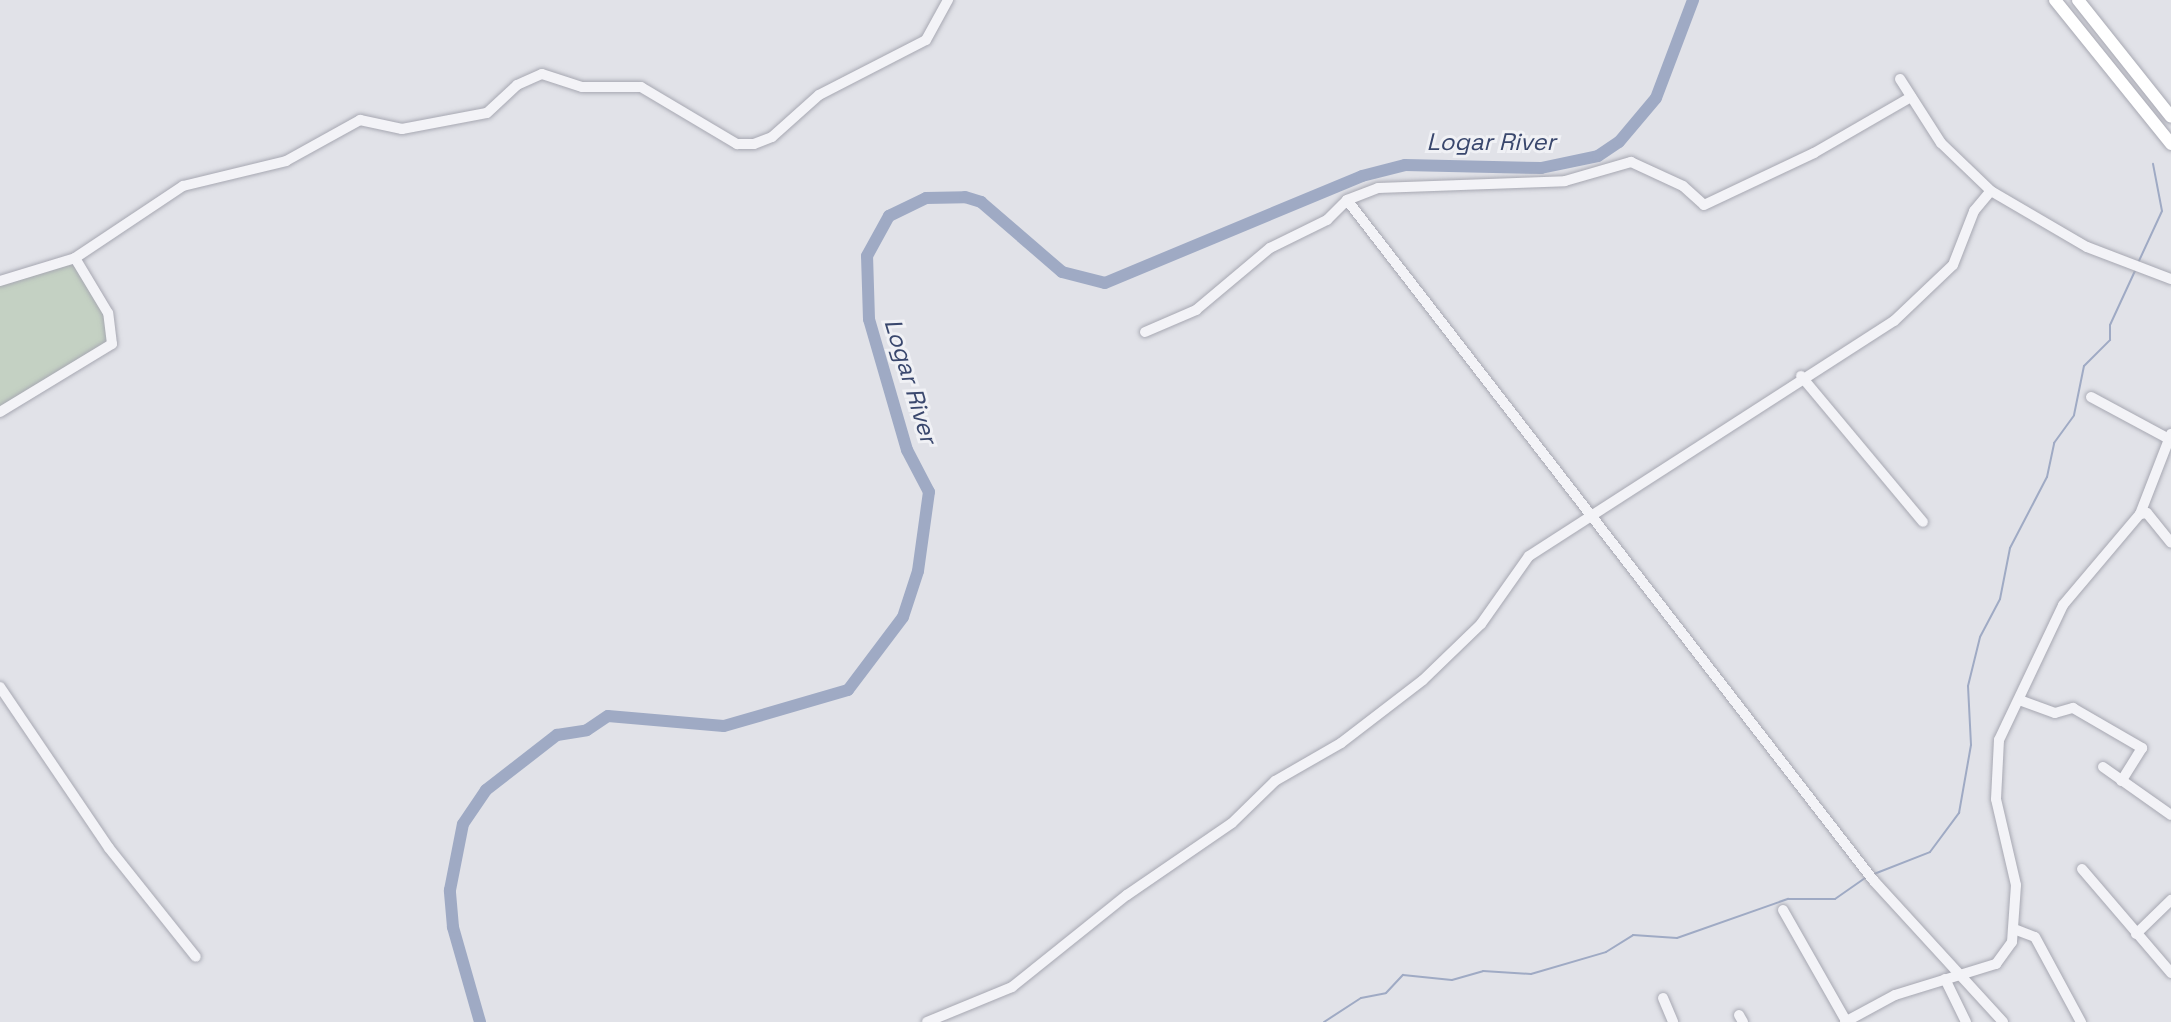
<!DOCTYPE html>
<html>
<head>
<meta charset="utf-8">
<style>
  body { margin:0 }
  #map { position:relative; width:2171px; height:1022px; overflow:hidden; background:#e1e2e8; font-family:"Space Grotesk",sans-serif }
  div>[style] { position:absolute }
  .green>* { inset:0; background:#c4d1c3 }
  .stream>* { height:2px; margin:-1px; padding:0 1px; transform-origin:1px; border-radius:1px; background:#9faac4 }
  .river>* { height:12px; margin:-6px; padding:0 6px; transform-origin:6px; border-radius:6px; background:#9faac4 }
  .roads { filter:drop-shadow(0 0 2px #a7a8b2) drop-shadow(0 0 2px #a7a8b2) }
  .minor>* { height:10px; margin:-5px; padding:0 5px; transform-origin:5px; border-radius:5px; background:#f3f3f7 }
  .major>* { height:12px; margin:-6px; padding:0 6px; transform-origin:6px; border-radius:6px; background:#fff }
  span { translate:-50% -50%; white-space:nowrap; text-align:center; line-height:1.15; -webkit-text-stroke:6px #f0f1f5; paint-order:stroke }
  .water-label { font-size:24px; color:#39476d; font-style:italic }
</style>
</head>
<body>
<div id="map">
  <div class="green">
    <div style="clip-path:polygon(75px 258px,108px 313px,112px 344px,0 412px,0 281px)"></div>
  </div>
  <div class="stream">
    <div style="left:2138px;top:263px;width:57px;rotate:-65.2deg"></div>
    <div style="left:2162px;top:211px;width:48px;rotate:-100.8deg"></div>
    <div style="left:1874px;top:874px;width:60px;rotate:-21.4deg"></div>
    <div style="left:1930px;top:852px;width:49px;rotate:-53.4deg"></div>
    <div style="left:1959px;top:813px;width:69px;rotate:-80deg"></div>
    <div style="left:1971px;top:745px;width:59px;rotate:-92.9deg"></div>
    <div style="left:1968px;top:686px;width:50px;rotate:-76.2deg"></div>
    <div style="left:1980px;top:637px;width:43px;rotate:-62.2deg"></div>
    <div style="left:2000px;top:599px;width:52px;rotate:-78.9deg"></div>
    <div style="left:2010px;top:548px;width:80px;rotate:-62.5deg"></div>
    <div style="left:2047px;top:477px;width:35px;rotate:-78deg"></div>
    <div style="left:2054px;top:443px;width:34px;rotate:-54deg"></div>
    <div style="left:2074px;top:415px;width:50px;rotate:-78.5deg"></div>
    <div style="left:2084px;top:366px;width:37px;rotate:-45deg"></div>
    <div style="left:2110px;top:340px;width:15px;rotate:-90deg"></div>
    <div style="left:2110px;top:325px;width:60px;rotate:-65.2deg"></div>
    <div style="left:1324px;top:1022px;width:44px;rotate:-33deg"></div>
    <div style="left:1361px;top:998px;width:25px;rotate:-11deg"></div>
    <div style="left:1386px;top:993px;width:25px;rotate:-47deg"></div>
    <div style="left:1403px;top:975px;width:49px;rotate:5.8deg"></div>
    <div style="left:1452px;top:980px;width:32px;rotate:-16deg"></div>
    <div style="left:1483px;top:971px;width:48px;rotate:3.6deg"></div>
    <div style="left:1531px;top:974px;width:78px;rotate:-16.3deg"></div>
    <div style="left:1606px;top:952px;width:32px;rotate:-32deg"></div>
    <div style="left:1633px;top:935px;width:44px;rotate:3.9deg"></div>
    <div style="left:1677px;top:938px;width:118px;rotate:-19.4deg"></div>
    <div style="left:1788px;top:899px;width:47px"></div>
    <div style="left:1835px;top:899px;width:38px;rotate:-35deg"></div>
  </div>
  <div class="river">
    <div style="left:480px;top:1022px;width:99px;rotate:-105.9deg"></div>
    <div style="left:453px;top:927px;width:37px;rotate:-95deg"></div>
    <div style="left:450px;top:890px;width:67px;rotate:-78.9deg"></div>
    <div style="left:463px;top:824px;width:41px;rotate:-55.9deg"></div>
    <div style="left:486px;top:790px;width:90px;rotate:-37.8deg"></div>
    <div style="left:557px;top:735px;width:30px;rotate:-9deg"></div>
    <div style="left:587px;top:730px;width:25px;rotate:-34deg"></div>
    <div style="left:608px;top:716px;width:116px;rotate:4.9deg"></div>
    <div style="left:724px;top:726px;width:129px;rotate:-16.2deg"></div>
    <div style="left:848px;top:690px;width:91px;rotate:-53deg"></div>
    <div style="left:903px;top:617px;width:48px;rotate:-71.9deg"></div>
    <div style="left:918px;top:571px;width:80px;rotate:-82.1deg"></div>
    <div style="left:929px;top:492px;width:47px;rotate:-117.6deg"></div>
    <div style="left:907px;top:450px;width:136px;rotate:-106.2deg"></div>
    <div style="left:869px;top:319px;width:63px;rotate:-91.8deg"></div>
    <div style="left:867px;top:256px;width:46px;rotate:-61.2deg"></div>
    <div style="left:889px;top:216px;width:41px;rotate:-25.9deg"></div>
    <div style="left:926px;top:198px;width:39px;rotate:-1deg"></div>
    <div style="left:965px;top:197px;width:17px;rotate:17deg"></div>
    <div style="left:981px;top:202px;width:107px;rotate:40.8deg"></div>
    <div style="left:1062px;top:272px;width:44px;rotate:14.3deg"></div>
    <div style="left:1105px;top:283px;width:278px;rotate:-22.6deg"></div>
    <div style="left:1362px;top:176px;width:44px;rotate:-14.3deg"></div>
    <div style="left:1405px;top:165px;width:136px;rotate:1.3deg"></div>
    <div style="left:1541px;top:168px;width:58px;rotate:-11.9deg"></div>
    <div style="left:1598px;top:156px;width:25px;rotate:-34deg"></div>
    <div style="left:1619px;top:142px;width:57px;rotate:-49.9deg"></div>
    <div style="left:1656px;top:98px;width:105px;rotate:-69.3deg"></div>
  </div>
  <div class="roads">
    <div class="minor">
      <div style="left:1900px;top:79px;width:76px;rotate:57.4deg"></div>
      <div style="left:1941px;top:143px;width:69px;rotate:43.8deg"></div>
      <div style="left:1991px;top:191px;width:111px;rotate:30.3deg"></div>
      <div style="left:2087px;top:247px;width:90px;rotate:20.9deg"></div>
      <div style="left:1347px;top:200px;width:861px;rotate:52.27deg"></div>
      <div style="left:1874px;top:881px;width:191px;rotate:47.5deg"></div>
      <div style="left:0;top:281px;width:78px;rotate:-17deg"></div>
      <div style="left:75px;top:258px;width:130px;rotate:-33.7deg"></div>
      <div style="left:183px;top:186px;width:106px;rotate:-13.6deg"></div>
      <div style="left:286px;top:161px;width:85px;rotate:-29deg"></div>
      <div style="left:360px;top:120px;width:43px;rotate:12.1deg"></div>
      <div style="left:402px;top:129px;width:86px;rotate:-10.7deg"></div>
      <div style="left:487px;top:113px;width:41px;rotate:-43deg"></div>
      <div style="left:517px;top:85px;width:27px;rotate:-24deg"></div>
      <div style="left:542px;top:74px;width:42px;rotate:18deg"></div>
      <div style="left:582px;top:87px;width:59px"></div>
      <div style="left:641px;top:87px;width:112px;rotate:30.7deg"></div>
      <div style="left:737px;top:144px;width:17px"></div>
      <div style="left:754px;top:144px;width:19px;rotate:-21deg"></div>
      <div style="left:772px;top:137px;width:63px;rotate:-41.8deg"></div>
      <div style="left:819px;top:95px;width:120px;rotate:-27.2deg"></div>
      <div style="left:926px;top:40px;width:46px;rotate:-61.2deg"></div>
      <div style="left:1145px;top:332px;width:56px;rotate:-23.3deg"></div>
      <div style="left:1196px;top:310px;width:97px;rotate:-40deg"></div>
      <div style="left:1270px;top:248px;width:64px;rotate:-26.2deg"></div>
      <div style="left:1327px;top:220px;width:28px;rotate:-45deg"></div>
      <div style="left:1347px;top:200px;width:33px;rotate:-21deg"></div>
      <div style="left:1378px;top:188px;width:187px;rotate:-2.1deg"></div>
      <div style="left:1565px;top:181px;width:69px;rotate:-16.1deg"></div>
      <div style="left:1631px;top:162px;width:57px;rotate:24.8deg"></div>
      <div style="left:1683px;top:186px;width:28px;rotate:42deg"></div>
      <div style="left:1704px;top:205px;width:122px;rotate:-25.3deg"></div>
      <div style="left:1814px;top:153px;width:112px;rotate:-30deg"></div>
      <div style="left:1801px;top:376px;width:190px;rotate:50.1deg"></div>
      <div style="left:2091px;top:397px;width:91px;rotate:28.3deg"></div>
      <div style="left:0;top:412px;width:131px;rotate:-31.3deg"></div>
      <div style="left:112px;top:344px;width:31px;rotate:-97deg"></div>
      <div style="left:108px;top:313px;width:64px;rotate:-121deg"></div>
      <div style="left:2140px;top:514px;width:7px;rotate:-8deg"></div>
      <div style="left:2147px;top:513px;width:38px;rotate:51deg"></div>
      <div style="left:0;top:687px;width:194px;rotate:55.9deg"></div>
      <div style="left:109px;top:848px;width:139px;rotate:51.4deg"></div>
      <div style="left:2022px;top:701px;width:35px;rotate:20deg"></div>
      <div style="left:2055px;top:713px;width:19px;rotate:-16deg"></div>
      <div style="left:2073px;top:708px;width:80px;rotate:30.1deg"></div>
      <div style="left:2142px;top:748px;width:39px;rotate:122deg"></div>
      <div style="left:2103px;top:767px;width:83px;rotate:35.2deg"></div>
      <div style="left:2082px;top:869px;width:137px;rotate:49.4deg"></div>
      <div style="left:1783px;top:910px;width:128px;rotate:60.4deg"></div>
      <div style="left:2014px;top:929px;width:22px;rotate:21deg"></div>
      <div style="left:2035px;top:937px;width:97px;rotate:61.6deg"></div>
      <div style="left:2136px;top:934px;width:49px;rotate:-44.2deg"></div>
      <div style="left:1945px;top:979px;width:48px;rotate:64deg"></div>
      <div style="left:1663px;top:998px;width:26px;rotate:67deg"></div>
      <div style="left:1739px;top:1015px;width:8px;rotate:60deg"></div>
      <div style="left:927px;top:1022px;width:92px;rotate:-22.4deg"></div>
      <div style="left:1012px;top:987px;width:147px;rotate:-38.7deg"></div>
      <div style="left:1127px;top:895px;width:127px;rotate:-34.4deg"></div>
      <div style="left:1232px;top:823px;width:60px;rotate:-44.3deg"></div>
      <div style="left:1275px;top:781px;width:76px;rotate:-29.9deg"></div>
      <div style="left:1341px;top:743px;width:103px;rotate:-37.5deg"></div>
      <div style="left:1423px;top:680px;width:81px;rotate:-44deg"></div>
      <div style="left:1481px;top:624px;width:83px;rotate:-54.8deg"></div>
      <div style="left:1529px;top:556px;width:434px;rotate:-32.8deg"></div>
      <div style="left:1894px;top:321px;width:81px;rotate:-43.5deg"></div>
      <div style="left:1953px;top:265px;width:58px;rotate:-68.7deg"></div>
      <div style="left:1974px;top:211px;width:26px;rotate:-50deg"></div>
      <div style="left:1845px;top:1022px;width:57px;rotate:-28.4deg"></div>
      <div style="left:1895px;top:995px;width:106px;rotate:-17.1deg"></div>
      <div style="left:1996px;top:964px;width:27px;rotate:-54deg"></div>
      <div style="left:2012px;top:942px;width:57px;rotate:-86deg"></div>
      <div style="left:2016px;top:885px;width:88px;rotate:-103.1deg"></div>
      <div style="left:1996px;top:799px;width:59px;rotate:-87.1deg"></div>
      <div style="left:1999px;top:740px;width:149px;rotate:-64.6deg"></div>
      <div style="left:2063px;top:605px;width:119px;rotate:-49.8deg"></div>
      <div style="left:2140px;top:514px;width:86px;rotate:-68.8deg"></div>
    </div>
    <div class="major">
      <div style="left:2055px;top:0;width:185px;rotate:51.1deg"></div>
      <div style="left:2078px;top:0;width:149px;rotate:51.5deg"></div>
    </div>
  </div>
  <div class="water-label">
    <span style="left:1491px;top:142px">Logar River</span>
    <span style="left:911px;top:381px;rotate:73deg">Logar River</span>
  </div>
</div>
</body>
</html>
